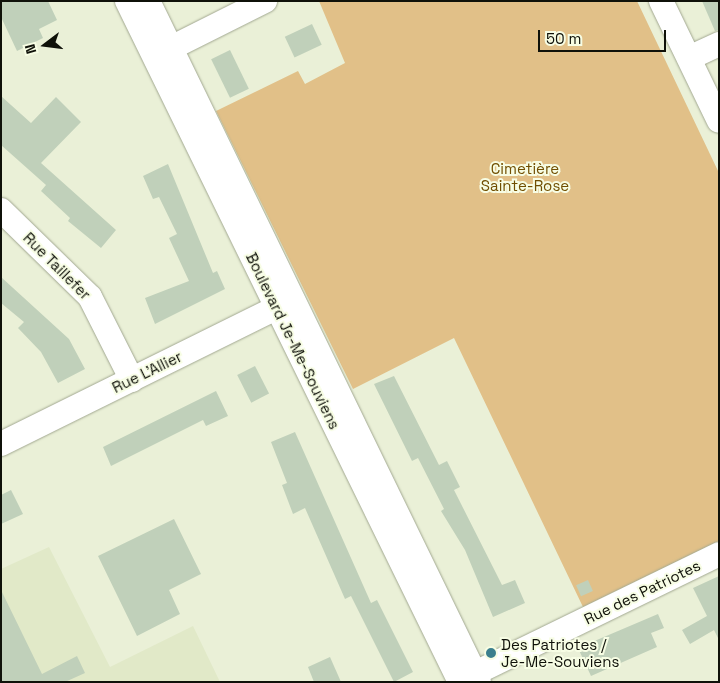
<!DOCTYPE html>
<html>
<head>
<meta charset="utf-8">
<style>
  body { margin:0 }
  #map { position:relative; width:720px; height:683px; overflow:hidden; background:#eaf0d7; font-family:"Space Grotesk",sans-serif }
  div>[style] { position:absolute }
  .built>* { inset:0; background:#e1e9c8 }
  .green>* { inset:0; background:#e1c088 }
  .building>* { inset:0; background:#c0d0ba; transform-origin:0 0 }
  .roads { filter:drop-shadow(0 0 1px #a2a891) drop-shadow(0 0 1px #a2a891) }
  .minor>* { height:24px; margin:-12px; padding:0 12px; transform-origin:12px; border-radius:12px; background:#fff }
  .dots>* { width:14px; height:14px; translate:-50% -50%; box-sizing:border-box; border:2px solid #f7fde4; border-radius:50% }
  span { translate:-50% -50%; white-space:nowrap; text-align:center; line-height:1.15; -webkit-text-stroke:4px #f7fde4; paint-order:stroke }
  .park-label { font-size:15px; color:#704e01 }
  .street-label { font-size:15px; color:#0f1109 }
  .poi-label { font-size:15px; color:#0f1109 }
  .left { translate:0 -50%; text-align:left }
  .frame { position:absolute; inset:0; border:2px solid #0f1109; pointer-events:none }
  .north { position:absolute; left:20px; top:20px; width:50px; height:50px; -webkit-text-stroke:4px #f7fde4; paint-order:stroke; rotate:255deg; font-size:14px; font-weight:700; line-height:20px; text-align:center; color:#0f1109 }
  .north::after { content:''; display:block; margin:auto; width:18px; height:22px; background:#0f1109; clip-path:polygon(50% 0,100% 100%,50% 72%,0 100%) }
  .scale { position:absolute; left:538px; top:30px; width:128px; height:22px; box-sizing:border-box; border:2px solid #0f1109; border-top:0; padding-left:6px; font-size:15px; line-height:18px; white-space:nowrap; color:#0f1109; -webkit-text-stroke:4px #f7fde4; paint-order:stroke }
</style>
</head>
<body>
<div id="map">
  <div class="built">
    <div style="clip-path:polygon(49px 547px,110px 667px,193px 626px,220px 682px,1px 682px,1px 569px)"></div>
  </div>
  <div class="green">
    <div style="clip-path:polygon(319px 1px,637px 1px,719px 173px,719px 541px,583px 607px,454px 338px,353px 389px,216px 111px,298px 71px,305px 84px,345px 63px)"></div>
  </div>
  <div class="building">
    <div style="clip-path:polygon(1px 1px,48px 1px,57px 20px,39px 29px,43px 38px,17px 51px,1px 17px)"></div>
    <div style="clip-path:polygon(702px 1px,719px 1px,719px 30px,715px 31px)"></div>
    <div style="left:312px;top:24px;width:23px;height:30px;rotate:65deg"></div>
    <div style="left:230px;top:50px;width:43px;height:21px;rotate:64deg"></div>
    <div style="clip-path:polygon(1px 96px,31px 123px,56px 97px,81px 122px,41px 163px,116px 230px,101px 248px,68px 221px,70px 218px,41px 191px,46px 185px,1px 145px)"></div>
    <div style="clip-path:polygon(168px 164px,213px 273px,217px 271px,225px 289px,155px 324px,145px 298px,189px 281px,169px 238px,177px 234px,159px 197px,153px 199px,143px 176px)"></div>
    <div style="clip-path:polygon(1px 277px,69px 339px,85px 369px,58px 383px,41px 352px,18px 328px,24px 322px,1px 303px)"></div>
    <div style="left:255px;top:366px;width:31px;height:20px;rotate:63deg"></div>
    <div style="clip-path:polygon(394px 376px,439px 465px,447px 461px,460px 487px,454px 490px,502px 585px,515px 580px,525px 603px,493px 617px,465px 550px,441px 511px,444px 509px,418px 458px,412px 461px,374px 384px)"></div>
    <div style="clip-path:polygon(216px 391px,228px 416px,206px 426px,203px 420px,111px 466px,103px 447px)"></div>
    <div style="clip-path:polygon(295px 432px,371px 603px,377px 600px,413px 672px,394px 682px,351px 596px,345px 599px,305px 508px,293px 514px,282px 485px,287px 483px,271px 442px)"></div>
    <div style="clip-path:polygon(11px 490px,23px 514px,1px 524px,1px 495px)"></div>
    <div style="clip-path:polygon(174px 519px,201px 574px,169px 590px,180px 614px,137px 636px,98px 556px)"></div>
    <div style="clip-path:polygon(719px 576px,719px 640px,714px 630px,690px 644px,682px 630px,707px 616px,693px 588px)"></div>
    <div style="left:588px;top:580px;width:12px;height:13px;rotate:66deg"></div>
    <div style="clip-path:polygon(1px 590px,42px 674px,77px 656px,85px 673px,65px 682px,1px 682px)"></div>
    <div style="clip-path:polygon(658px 614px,664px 628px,651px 633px,657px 647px,591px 676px,578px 648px)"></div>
    <div style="clip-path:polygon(330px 657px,341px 682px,314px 682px,308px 667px)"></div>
  </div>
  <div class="roads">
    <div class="minor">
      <div style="left:127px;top:1px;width:758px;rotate:63.94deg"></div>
      <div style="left:148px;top:1px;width:757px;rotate:64.08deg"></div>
      <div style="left:661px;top:1px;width:133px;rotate:64.2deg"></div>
      <div style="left:157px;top:55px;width:121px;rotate:-26.6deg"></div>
      <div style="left:689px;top:58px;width:33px;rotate:-25deg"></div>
      <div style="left:1px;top:210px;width:124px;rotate:44.3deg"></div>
      <div style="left:90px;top:297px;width:93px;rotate:63.2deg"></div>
      <div style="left:1px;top:444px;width:322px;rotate:-26.3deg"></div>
      <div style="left:461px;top:680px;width:287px;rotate:-26deg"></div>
    </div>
  </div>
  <div class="dots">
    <div style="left:491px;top:653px;background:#3b7f8d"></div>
  </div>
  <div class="park-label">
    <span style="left:525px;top:177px">Cimetière<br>Sainte-Rose</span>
  </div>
  <div class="street-label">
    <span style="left:57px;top:266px;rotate:45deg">Rue Taillefer</span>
    <span style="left:293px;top:341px;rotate:64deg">Boulevard Je-Me-Souviens</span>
    <span style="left:147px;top:372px;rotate:-26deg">Rue L'Allier</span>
    <span style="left:642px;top:592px;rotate:-26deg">Rue des Patriotes</span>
  </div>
  <div class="poi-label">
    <span class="left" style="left:501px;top:653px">Des Patriotes /<br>Je-Me-Souviens</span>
  </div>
  <div class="frame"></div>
  <div class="north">N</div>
  <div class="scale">50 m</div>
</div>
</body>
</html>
